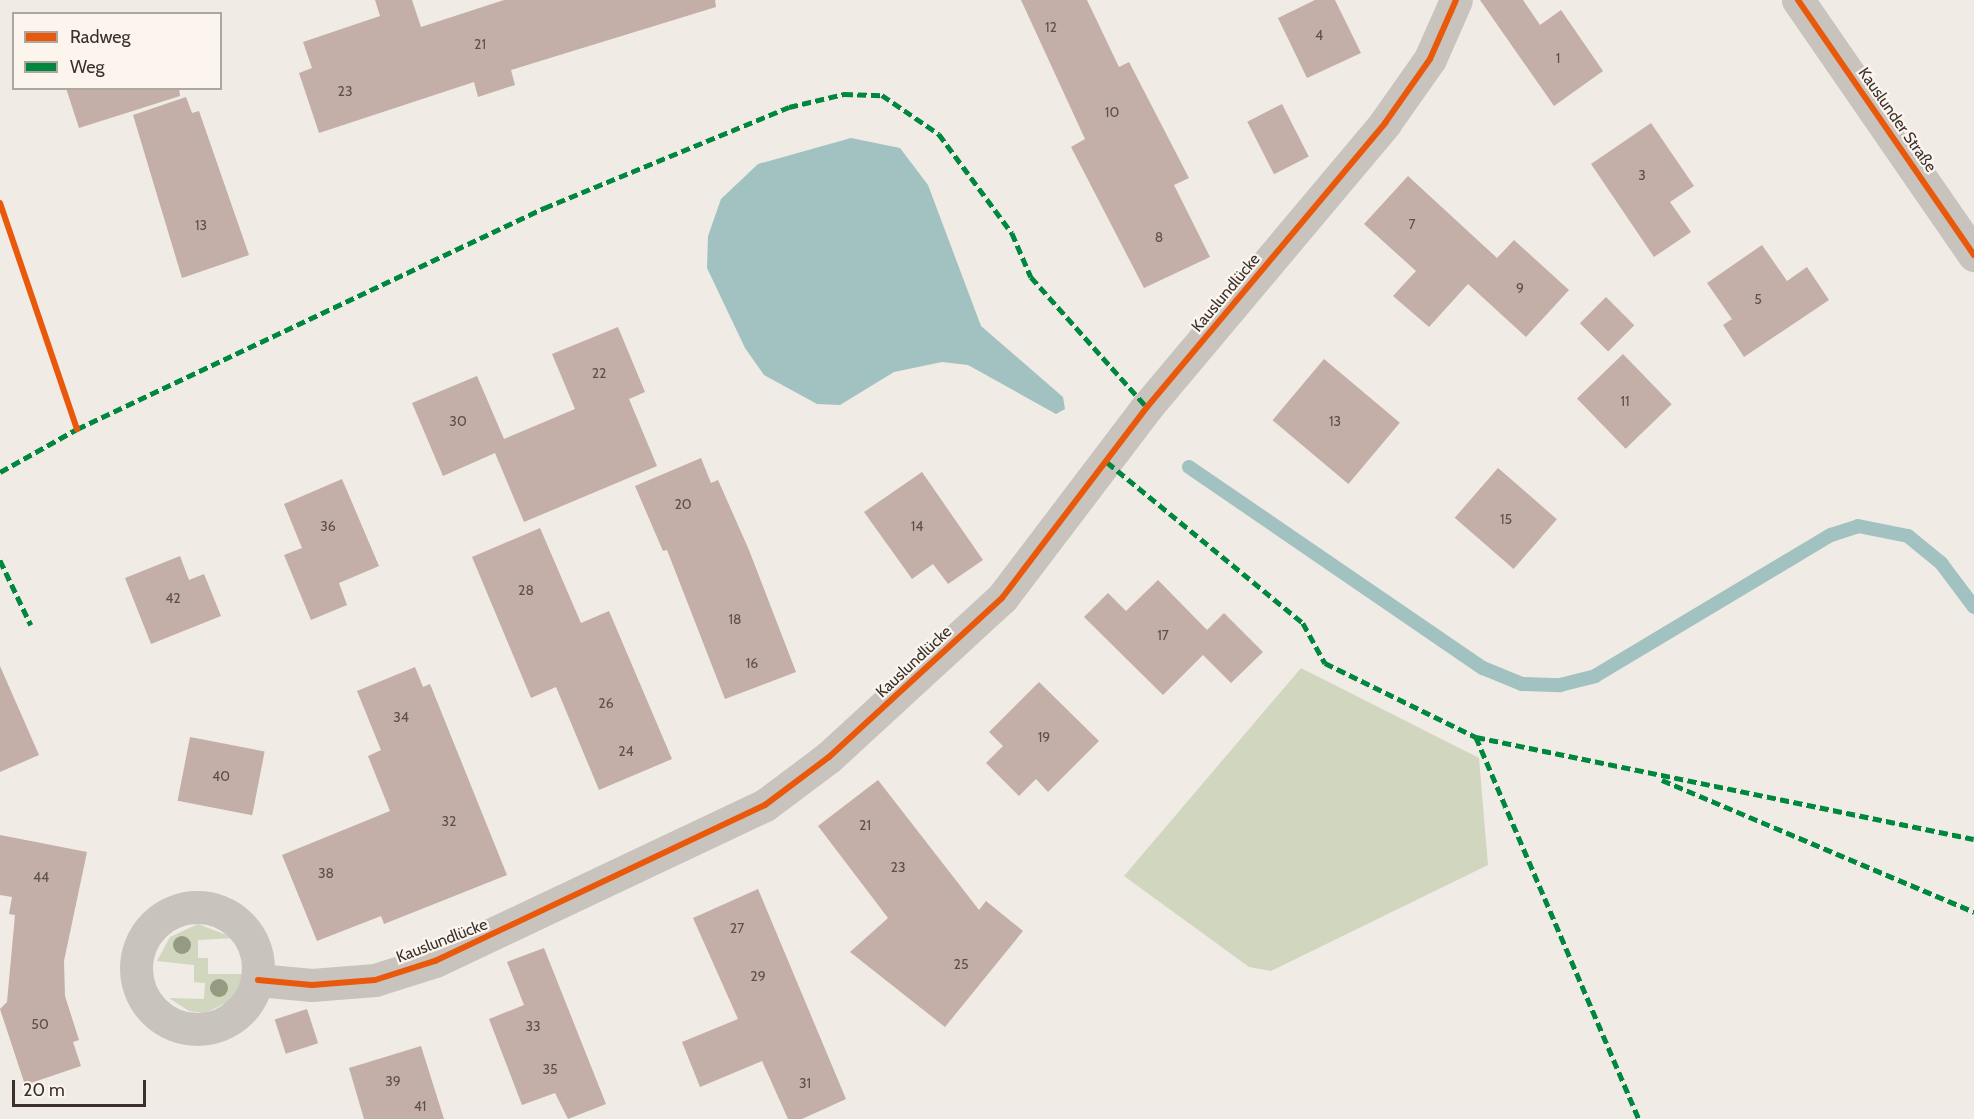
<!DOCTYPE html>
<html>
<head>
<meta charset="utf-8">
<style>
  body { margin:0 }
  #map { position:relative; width:1974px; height:1119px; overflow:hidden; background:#f0ebe5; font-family:Cabin,sans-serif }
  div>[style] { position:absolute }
  .green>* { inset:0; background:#d1d6bf }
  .water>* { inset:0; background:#a1c2c1 }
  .stream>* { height:14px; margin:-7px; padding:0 7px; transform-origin:7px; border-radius:7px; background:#a1c2c1 }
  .building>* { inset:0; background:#c3afa7; transform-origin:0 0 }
  .minor>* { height:33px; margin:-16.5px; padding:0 16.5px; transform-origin:16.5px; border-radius:16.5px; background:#c9c3be }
  .minor>.ring { margin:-16.5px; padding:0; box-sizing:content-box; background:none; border:33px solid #c9c3be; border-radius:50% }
  .quiet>* { height:4.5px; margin-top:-2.25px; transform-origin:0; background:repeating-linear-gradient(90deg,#00873e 0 9px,transparent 0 13.5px) }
  .cycleway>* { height:6px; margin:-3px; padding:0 3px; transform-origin:3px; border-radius:3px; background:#e8590c }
  .trees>* { width:18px; height:18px; margin:-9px; border-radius:50%; background:#959b80 }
  span { translate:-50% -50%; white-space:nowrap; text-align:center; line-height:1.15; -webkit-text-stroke:4.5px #fbf5ee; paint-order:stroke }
  .number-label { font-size:14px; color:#5d504a }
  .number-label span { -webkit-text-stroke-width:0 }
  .street-label { font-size:16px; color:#3b302b }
  .legend { position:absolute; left:12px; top:12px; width:210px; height:78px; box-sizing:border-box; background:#fbf5ee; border:2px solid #aea6a0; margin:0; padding:8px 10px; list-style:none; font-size:18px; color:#3b302b }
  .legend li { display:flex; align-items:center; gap:12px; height:30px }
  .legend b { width:30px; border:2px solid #aea6a0 }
  .scale { position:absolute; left:12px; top:1080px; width:134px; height:27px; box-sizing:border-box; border:3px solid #3b302b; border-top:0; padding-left:8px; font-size:18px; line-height:21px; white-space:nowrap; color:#3b302b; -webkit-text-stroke:4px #fbf5ee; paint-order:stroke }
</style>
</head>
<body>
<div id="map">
  <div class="green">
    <div style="clip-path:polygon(1301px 668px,1479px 758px,1488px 865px,1271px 971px,1249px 967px,1124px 876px)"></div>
    <div style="clip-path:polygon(198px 924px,234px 938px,198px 940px,198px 958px,208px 958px,208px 974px,246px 974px,233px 1000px,205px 1013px,189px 1011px,169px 998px,204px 999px,205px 983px,194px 982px,194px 965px,157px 961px,170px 937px)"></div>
  </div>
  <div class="water">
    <div style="clip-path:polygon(851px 138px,900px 148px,928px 185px,981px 326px,1063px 397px,1065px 409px,1056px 414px,968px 365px,942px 362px,894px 372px,840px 405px,817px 404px,764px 375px,745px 348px,707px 268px,708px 236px,721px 199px,758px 164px)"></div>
  </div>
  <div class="stream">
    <div style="left:1189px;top:467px;width:356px;rotate:34.4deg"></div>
    <div style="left:1483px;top:668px;width:42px;rotate:22.3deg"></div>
    <div style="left:1522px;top:684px;width:38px;rotate:2deg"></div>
    <div style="left:1560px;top:685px;width:36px;rotate:-14deg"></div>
    <div style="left:1595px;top:676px;width:275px;rotate:-30.9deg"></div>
    <div style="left:1831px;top:535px;width:28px;rotate:-18deg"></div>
    <div style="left:1858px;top:526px;width:51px;rotate:11.3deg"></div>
    <div style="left:1908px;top:536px;width:43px;rotate:39.3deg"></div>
    <div style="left:1941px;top:563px;width:55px;rotate:53.1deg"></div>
  </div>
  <div class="building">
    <div style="clip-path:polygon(375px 0,412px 0,421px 27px,504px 0,715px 0,716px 7px,511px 70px,515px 85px,478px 97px,474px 82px,319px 133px,299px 73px,312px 68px,303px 42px,380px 16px)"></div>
    <div style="clip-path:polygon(1021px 0,1087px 0,1119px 67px,1129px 62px,1189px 178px,1174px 185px,1210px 257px,1144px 288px,1071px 147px,1085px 139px)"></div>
    <div style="clip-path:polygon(1315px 0,1335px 0,1361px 53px,1307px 78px,1278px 18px)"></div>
    <div style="clip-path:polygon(1480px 0,1523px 0,1540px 25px,1561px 10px,1603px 71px,1554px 106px)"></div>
    <div style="clip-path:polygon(66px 88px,179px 88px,180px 96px,79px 128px)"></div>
    <div style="clip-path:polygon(186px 97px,192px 113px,199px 111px,249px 255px,182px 278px,133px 115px)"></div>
    <div style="left:1282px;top:104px;width:59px;height:39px;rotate:63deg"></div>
    <div style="clip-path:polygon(1651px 123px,1694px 186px,1670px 202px,1691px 232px,1654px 257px,1591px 164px)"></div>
    <div style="clip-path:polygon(1408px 176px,1497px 258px,1514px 240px,1569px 290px,1526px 337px,1468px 284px,1429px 327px,1393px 296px,1416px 271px,1364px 224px)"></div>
    <div style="clip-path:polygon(1762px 245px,1787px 281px,1807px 267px,1829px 300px,1744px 357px,1723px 325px,1732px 319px,1707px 283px)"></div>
    <div style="left:1606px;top:297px;width:40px;height:37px;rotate:45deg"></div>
    <div style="clip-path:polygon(618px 327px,645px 392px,629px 399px,657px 466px,524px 522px,495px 453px,443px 476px,412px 403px,477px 376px,504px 439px,575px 409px,552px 354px)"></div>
    <div style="left:1623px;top:354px;width:70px;height:64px;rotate:46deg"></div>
    <div style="left:1324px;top:359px;width:99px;height:80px;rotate:40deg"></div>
    <div style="clip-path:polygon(701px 458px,711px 483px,718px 480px,749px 550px,796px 672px,725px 699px,667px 550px,663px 551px,635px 486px)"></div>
    <div style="left:1498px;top:468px;width:78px;height:66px;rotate:41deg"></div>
    <div style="clip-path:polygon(922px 472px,983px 560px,948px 584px,933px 564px,912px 579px,864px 512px)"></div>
    <div style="clip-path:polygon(342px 479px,379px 566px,339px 583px,347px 605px,311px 620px,284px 555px,302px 548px,284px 504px)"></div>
    <div style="clip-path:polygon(540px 528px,581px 623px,609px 611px,672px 759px,599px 790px,556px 687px,531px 698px,472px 557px)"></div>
    <div style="clip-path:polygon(180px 556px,189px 580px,204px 574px,221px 616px,151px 644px,125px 578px)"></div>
    <div style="clip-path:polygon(1158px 580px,1207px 630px,1224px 613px,1263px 652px,1231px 683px,1203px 655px,1163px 695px,1084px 617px,1108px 593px,1126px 611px)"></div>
    <div style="clip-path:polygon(0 666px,39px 755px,0 772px)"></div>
    <div style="clip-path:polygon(415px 667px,423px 687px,430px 684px,507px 875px,384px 924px,381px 916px,317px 941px,282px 855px,390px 811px,368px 756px,381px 750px,357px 691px)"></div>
    <div style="clip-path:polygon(1039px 682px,1099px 741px,1048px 792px,1036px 779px,1019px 796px,986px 763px,1003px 746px,989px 732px)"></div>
    <div style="left:190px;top:737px;width:76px;height:65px;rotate:11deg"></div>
    <div style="clip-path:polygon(878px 780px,979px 910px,986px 901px,1023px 931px,945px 1027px,850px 952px,888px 918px,818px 826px)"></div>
    <div style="clip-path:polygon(0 835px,87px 852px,64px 961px,65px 996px,79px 1040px,73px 1042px,81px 1066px,25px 1085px,0 1009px,7px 1002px,15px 915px,9px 914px,12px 897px,0 895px)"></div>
    <div style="clip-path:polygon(758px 889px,846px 1099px,802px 1119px,788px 1119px,762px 1061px,700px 1087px,682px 1042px,738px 1019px,693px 918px)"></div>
    <div style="clip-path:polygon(544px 948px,606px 1104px,568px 1119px,555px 1093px,522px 1105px,489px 1019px,524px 1005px,507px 962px)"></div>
    <div style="left:307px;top:1009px;width:36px;height:34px;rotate:72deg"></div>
    <div style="clip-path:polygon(421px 1046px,444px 1119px,364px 1119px,349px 1068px)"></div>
  </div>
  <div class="minor">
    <div style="left:1798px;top:0;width:310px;rotate:55.4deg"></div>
    <div class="ring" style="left:136px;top:907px;width:89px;height:89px"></div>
    <div style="left:258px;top:980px;width:54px;rotate:5.3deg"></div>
    <div style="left:312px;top:985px;width:63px;rotate:-4.5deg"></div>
    <div style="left:375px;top:980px;width:63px;rotate:-17.6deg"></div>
    <div style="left:435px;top:961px;width:365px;rotate:-25.3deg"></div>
    <div style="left:765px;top:805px;width:80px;rotate:-36.9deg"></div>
    <div style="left:829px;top:757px;width:235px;rotate:-42.6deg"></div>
    <div style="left:1002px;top:598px;width:240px;rotate:-52.8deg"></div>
    <div style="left:1147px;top:407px;width:371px;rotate:-50deg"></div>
    <div style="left:1385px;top:123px;width:78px;rotate:-54.9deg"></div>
    <div style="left:1430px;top:59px;width:64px;rotate:-66.2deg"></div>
  </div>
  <div class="quiet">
    <div style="left:1107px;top:462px;width:254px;rotate:39.4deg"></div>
    <div style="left:1303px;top:623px;width:46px;rotate:61.2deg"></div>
    <div style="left:1325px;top:663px;width:168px;rotate:26.1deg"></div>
    <div style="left:1476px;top:737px;width:508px;rotate:11.58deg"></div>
    <div style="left:0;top:472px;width:88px;rotate:-29.2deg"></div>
    <div style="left:77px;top:429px;width:517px;rotate:-25.33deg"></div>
    <div style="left:544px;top:208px;width:265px;rotate:-22.4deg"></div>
    <div style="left:789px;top:107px;width:57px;rotate:-13.3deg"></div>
    <div style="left:844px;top:94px;width:38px;rotate:2deg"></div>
    <div style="left:882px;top:95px;width:69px;rotate:34.4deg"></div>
    <div style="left:939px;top:134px;width:123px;rotate:53.6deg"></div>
    <div style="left:1012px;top:233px;width:48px;rotate:66.6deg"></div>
    <div style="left:1031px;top:277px;width:174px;rotate:48.3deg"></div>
    <div style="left:0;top:560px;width:72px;rotate:64.5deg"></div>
    <div style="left:1476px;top:737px;width:415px;rotate:66.9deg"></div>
    <div style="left:1662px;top:780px;width:339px;rotate:22.9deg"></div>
  </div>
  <div class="cycleway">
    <div style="left:1798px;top:0;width:310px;rotate:55.4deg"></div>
    <div style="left:0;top:203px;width:239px;rotate:71.2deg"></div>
    <div style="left:258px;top:980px;width:54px;rotate:5.3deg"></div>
    <div style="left:312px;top:985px;width:63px;rotate:-4.5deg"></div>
    <div style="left:375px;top:980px;width:63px;rotate:-17.6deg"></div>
    <div style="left:435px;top:961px;width:365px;rotate:-25.3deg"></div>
    <div style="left:765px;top:805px;width:80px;rotate:-36.9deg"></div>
    <div style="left:829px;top:757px;width:235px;rotate:-42.6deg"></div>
    <div style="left:1002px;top:598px;width:240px;rotate:-52.8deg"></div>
    <div style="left:1147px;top:407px;width:371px;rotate:-50deg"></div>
    <div style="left:1385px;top:123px;width:78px;rotate:-54.9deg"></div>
    <div style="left:1430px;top:59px;width:64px;rotate:-66.2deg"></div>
  </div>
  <div class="trees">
    <div style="left:182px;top:945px"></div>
    <div style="left:219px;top:988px"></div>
  </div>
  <div class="number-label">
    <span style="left:1051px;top:27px">12</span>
    <span style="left:1319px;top:35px">4</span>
    <span style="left:480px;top:44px">21</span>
    <span style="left:1558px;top:58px">1</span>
    <span style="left:345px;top:91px">23</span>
    <span style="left:1112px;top:112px">10</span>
    <span style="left:1642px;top:175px">3</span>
    <span style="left:1412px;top:224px">7</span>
    <span style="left:201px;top:225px">13</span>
    <span style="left:1159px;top:237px">8</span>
    <span style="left:1520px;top:288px">9</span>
    <span style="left:1758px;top:299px">5</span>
    <span style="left:599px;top:373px">22</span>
    <span style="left:1625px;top:401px">11</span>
    <span style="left:458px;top:421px">30</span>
    <span style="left:1335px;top:421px">13</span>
    <span style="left:683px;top:504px">20</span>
    <span style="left:1506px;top:519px">15</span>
    <span style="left:328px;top:526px">36</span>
    <span style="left:917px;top:526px">14</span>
    <span style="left:526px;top:590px">28</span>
    <span style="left:173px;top:598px">42</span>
    <span style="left:735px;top:619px">18</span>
    <span style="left:1163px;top:635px">17</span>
    <span style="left:752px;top:663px">16</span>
    <span style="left:606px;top:703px">26</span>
    <span style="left:401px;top:717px">34</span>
    <span style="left:1044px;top:737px">19</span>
    <span style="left:626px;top:751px">24</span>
    <span style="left:221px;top:776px">40</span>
    <span style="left:449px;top:821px">32</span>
    <span style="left:865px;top:825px">21</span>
    <span style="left:898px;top:867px">23</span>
    <span style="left:326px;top:873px">38</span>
    <span style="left:41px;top:877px">44</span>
    <span style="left:737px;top:928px">27</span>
    <span style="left:961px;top:964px">25</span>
    <span style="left:758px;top:976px">29</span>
    <span style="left:40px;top:1024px">50</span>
    <span style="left:533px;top:1026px">33</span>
    <span style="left:550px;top:1069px">35</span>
    <span style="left:393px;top:1081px">39</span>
    <span style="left:805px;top:1083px">31</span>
    <span style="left:420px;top:1106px">41</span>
  </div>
  <div class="street-label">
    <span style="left:1897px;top:120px;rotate:55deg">Kauslunder Straße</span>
    <span style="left:1226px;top:293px;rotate:-50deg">Kauslundlücke</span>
    <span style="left:914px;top:662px;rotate:-43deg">Kauslundlücke</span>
    <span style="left:442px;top:941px;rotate:-21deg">Kauslundlücke</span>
  </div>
  <ul class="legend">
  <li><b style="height:8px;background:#e8590c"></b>Radweg</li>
  <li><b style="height:8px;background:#00873e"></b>Weg</li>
  </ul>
  <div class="scale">20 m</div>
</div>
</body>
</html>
